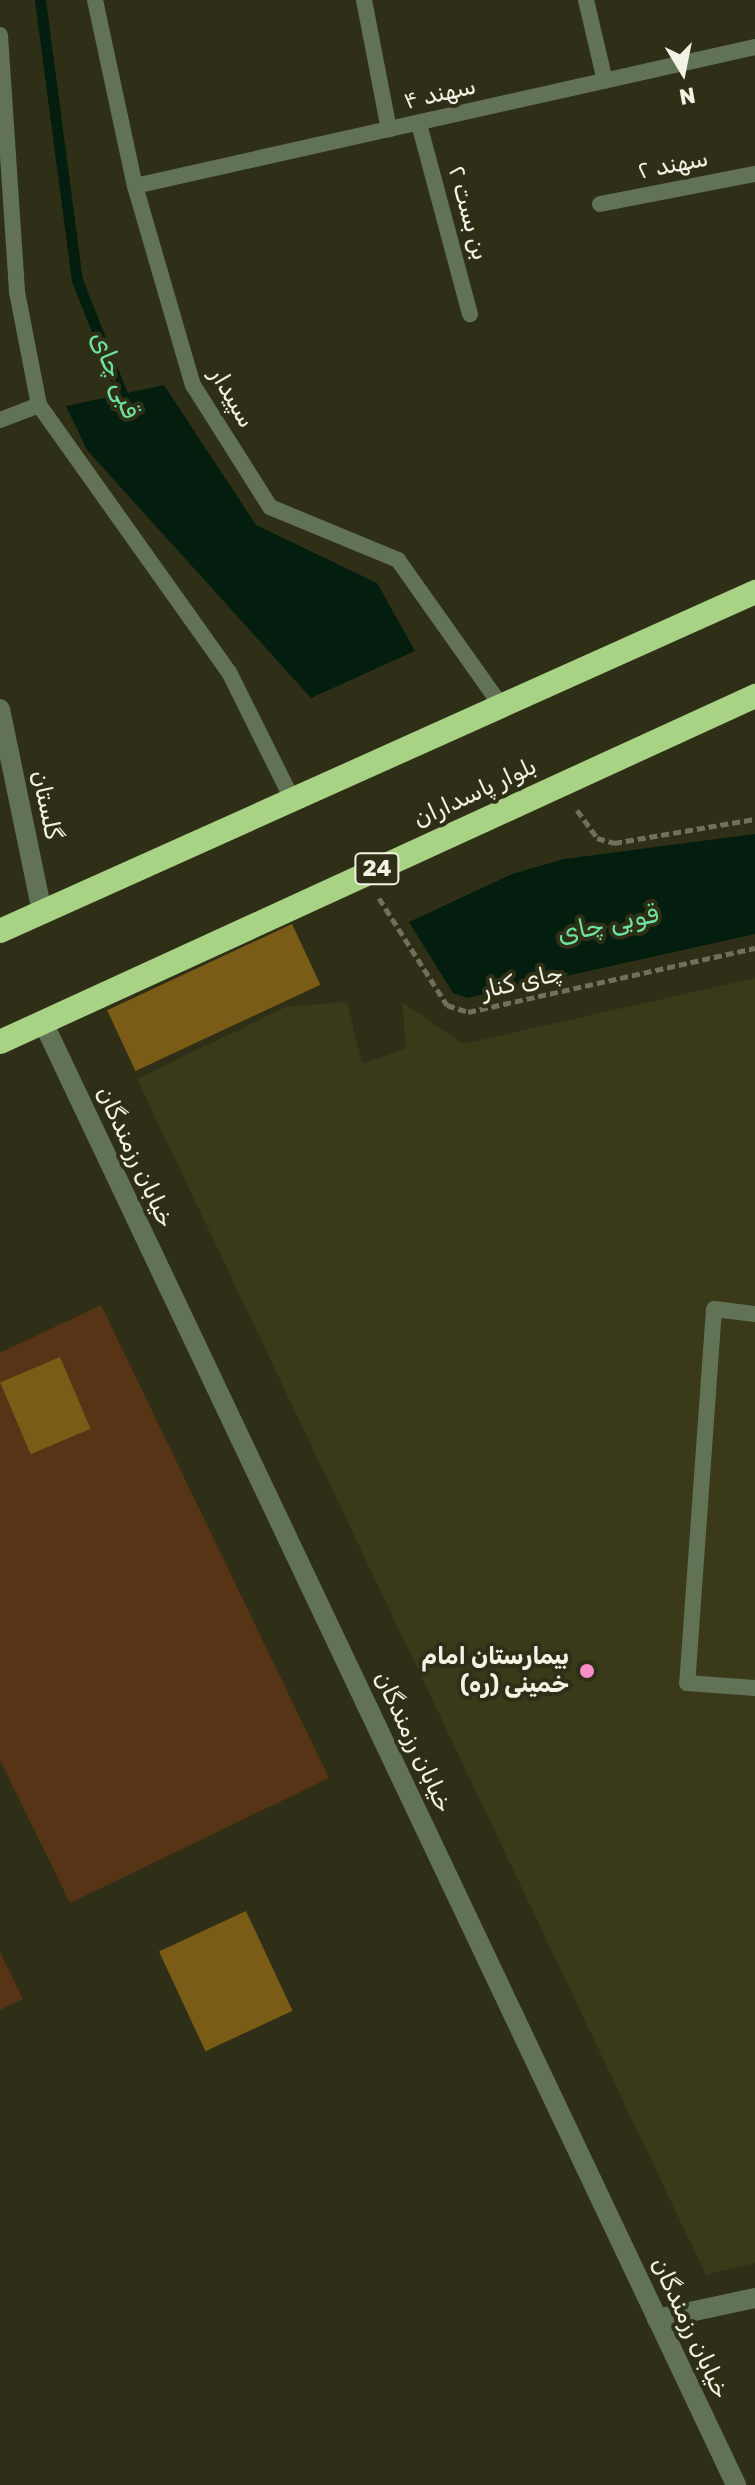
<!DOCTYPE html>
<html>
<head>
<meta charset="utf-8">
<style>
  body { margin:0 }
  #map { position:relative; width:755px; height:2485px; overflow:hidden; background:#2f2f17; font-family:Rubik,"Noto Sans Arabic",sans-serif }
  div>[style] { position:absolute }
  .built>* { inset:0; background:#3a391a }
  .green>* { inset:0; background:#573416 }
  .water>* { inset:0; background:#031e0f }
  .stream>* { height:11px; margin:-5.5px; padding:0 5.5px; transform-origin:5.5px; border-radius:5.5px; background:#031e0f }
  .building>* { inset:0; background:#7a5c17; transform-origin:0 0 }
  .path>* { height:5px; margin-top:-2.5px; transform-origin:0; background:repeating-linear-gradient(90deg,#70705b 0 8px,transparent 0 12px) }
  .lane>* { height:16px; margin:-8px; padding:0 8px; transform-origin:8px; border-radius:8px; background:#617354 }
  .street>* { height:20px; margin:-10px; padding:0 10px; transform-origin:10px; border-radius:10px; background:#617354 }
  .highway>* { height:24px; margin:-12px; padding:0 12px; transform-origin:12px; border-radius:12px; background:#a8d385 }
  .dots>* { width:22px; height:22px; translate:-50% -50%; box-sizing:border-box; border:4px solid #2f2f17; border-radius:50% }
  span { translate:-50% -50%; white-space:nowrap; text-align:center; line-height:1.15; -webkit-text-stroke:8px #2f2f17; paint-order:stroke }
  .shield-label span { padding:2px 6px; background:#2f2f17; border:2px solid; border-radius:6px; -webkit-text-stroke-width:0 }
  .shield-label { font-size:22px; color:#f2f3e4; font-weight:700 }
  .street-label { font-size:24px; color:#f2f3e4 }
  .poi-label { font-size:24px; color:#f2f3e4; font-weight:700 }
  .right { translate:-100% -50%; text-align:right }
  .water-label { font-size:26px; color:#6ce29f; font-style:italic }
  .north { position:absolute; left:643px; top:32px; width:80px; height:80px; -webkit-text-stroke:6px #2f2f17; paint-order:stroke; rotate:170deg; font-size:22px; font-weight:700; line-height:32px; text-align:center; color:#f2f3e4 }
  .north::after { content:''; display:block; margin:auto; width:28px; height:36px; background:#f2f3e4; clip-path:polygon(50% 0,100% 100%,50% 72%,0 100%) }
</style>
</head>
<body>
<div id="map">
  <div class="built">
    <div style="clip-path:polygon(755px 978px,755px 2263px,706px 2275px,137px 1079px,286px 1007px,347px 1002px,362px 1064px,406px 1048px,402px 1002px,463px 1044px)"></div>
  </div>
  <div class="green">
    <div style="clip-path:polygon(101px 1305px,329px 1778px,70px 1903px,0 1760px,0 1353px)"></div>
    <div style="clip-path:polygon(0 1952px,23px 1999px,0 2010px)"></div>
  </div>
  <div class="water">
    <div style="clip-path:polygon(164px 385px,256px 525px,377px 583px,415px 651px,311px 698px,87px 450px,66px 406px)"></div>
    <div style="clip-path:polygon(755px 834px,755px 934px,467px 998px,453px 993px,409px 922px,512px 874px,564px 859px)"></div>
  </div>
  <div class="stream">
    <div style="left:40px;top:0;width:282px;rotate:82.5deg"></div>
    <div style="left:77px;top:280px;width:136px;rotate:68.5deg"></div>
  </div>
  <div class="building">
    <div style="left:292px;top:924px;width:67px;height:204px;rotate:65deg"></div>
    <div style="left:60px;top:1357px;width:78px;height:65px;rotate:67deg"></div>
    <div style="left:246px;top:1911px;width:110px;height:96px;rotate:65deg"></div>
  </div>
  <div class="path">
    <div style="left:577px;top:810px;width:34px;rotate:54deg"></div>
    <div style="left:597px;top:838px;width:18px;rotate:16deg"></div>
    <div style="left:614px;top:843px;width:143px;rotate:-9.7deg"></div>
    <div style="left:379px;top:898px;width:127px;rotate:57.6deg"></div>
    <div style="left:447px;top:1005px;width:22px;rotate:18deg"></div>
    <div style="left:468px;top:1012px;width:294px;rotate:-12.6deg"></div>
  </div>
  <div class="lane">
    <div style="left:95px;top:0;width:190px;rotate:77.9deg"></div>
    <div style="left:135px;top:186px;width:207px;rotate:73.8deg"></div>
    <div style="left:193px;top:385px;width:144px;rotate:57.7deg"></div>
    <div style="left:270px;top:507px;width:139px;rotate:22.5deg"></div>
    <div style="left:398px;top:560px;width:176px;rotate:54.7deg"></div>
    <div style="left:364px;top:0;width:132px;rotate:79.1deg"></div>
    <div style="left:586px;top:0;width:83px;rotate:76.8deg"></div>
    <div style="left:0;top:35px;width:258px;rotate:86.2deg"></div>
    <div style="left:17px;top:292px;width:115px;rotate:79deg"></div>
    <div style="left:39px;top:405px;width:328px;rotate:54.6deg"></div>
    <div style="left:229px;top:672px;width:140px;rotate:63.6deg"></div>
    <div style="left:419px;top:124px;width:197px;rotate:75deg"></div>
    <div style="left:135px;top:186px;width:635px;rotate:-12.64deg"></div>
    <div style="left:600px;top:204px;width:158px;rotate:-11deg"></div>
    <div style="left:0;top:420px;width:42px;rotate:-21deg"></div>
    <div style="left:755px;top:1314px;width:41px;rotate:-173deg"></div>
    <div style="left:714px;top:1309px;width:375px;rotate:94.1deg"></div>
    <div style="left:687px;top:1683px;width:68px;rotate:4.2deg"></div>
  </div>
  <div class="street">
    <div style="left:0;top:709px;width:207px;rotate:78.3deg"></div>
    <div style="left:43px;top:1022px;width:1619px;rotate:64.65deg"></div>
    <div style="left:657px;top:2319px;width:100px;rotate:-12.1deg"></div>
  </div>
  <div class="highway">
    <div style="left:0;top:931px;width:828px;rotate:-24.18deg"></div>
    <div style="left:0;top:1042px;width:831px;rotate:-24.62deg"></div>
  </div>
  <div class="dots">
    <div style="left:587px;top:1671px;background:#f98fc8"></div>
  </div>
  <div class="shield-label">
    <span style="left:377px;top:869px">24</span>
  </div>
  <div class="street-label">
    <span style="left:440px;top:94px;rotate:-13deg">سهند ۴</span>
    <span style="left:673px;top:165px;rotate:-11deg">سهند ۲</span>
    <span style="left:468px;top:213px;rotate:75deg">بن بست ۲</span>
    <span style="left:232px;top:398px;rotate:60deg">سپیدار</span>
    <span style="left:475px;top:793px;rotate:-25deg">بلوار پاسداران</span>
    <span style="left:46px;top:805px;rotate:78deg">گلستان</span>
    <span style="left:522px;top:982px;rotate:-13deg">چای کنار</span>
    <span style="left:135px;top:1157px;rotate:65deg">خیابان رزمندگان</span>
    <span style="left:413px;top:1742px;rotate:65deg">خیابان رزمندگان</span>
    <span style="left:690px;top:2328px;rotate:65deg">خیابان رزمندگان</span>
  </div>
  <div class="poi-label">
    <span class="right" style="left:569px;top:1671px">بیمارستان امام<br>خمینی (ره)</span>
  </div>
  <div class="water-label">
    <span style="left:115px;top:375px;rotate:68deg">قبی چای</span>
    <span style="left:608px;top:924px;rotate:-12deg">قوبی چای</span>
  </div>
  <div class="north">N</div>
</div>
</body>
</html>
